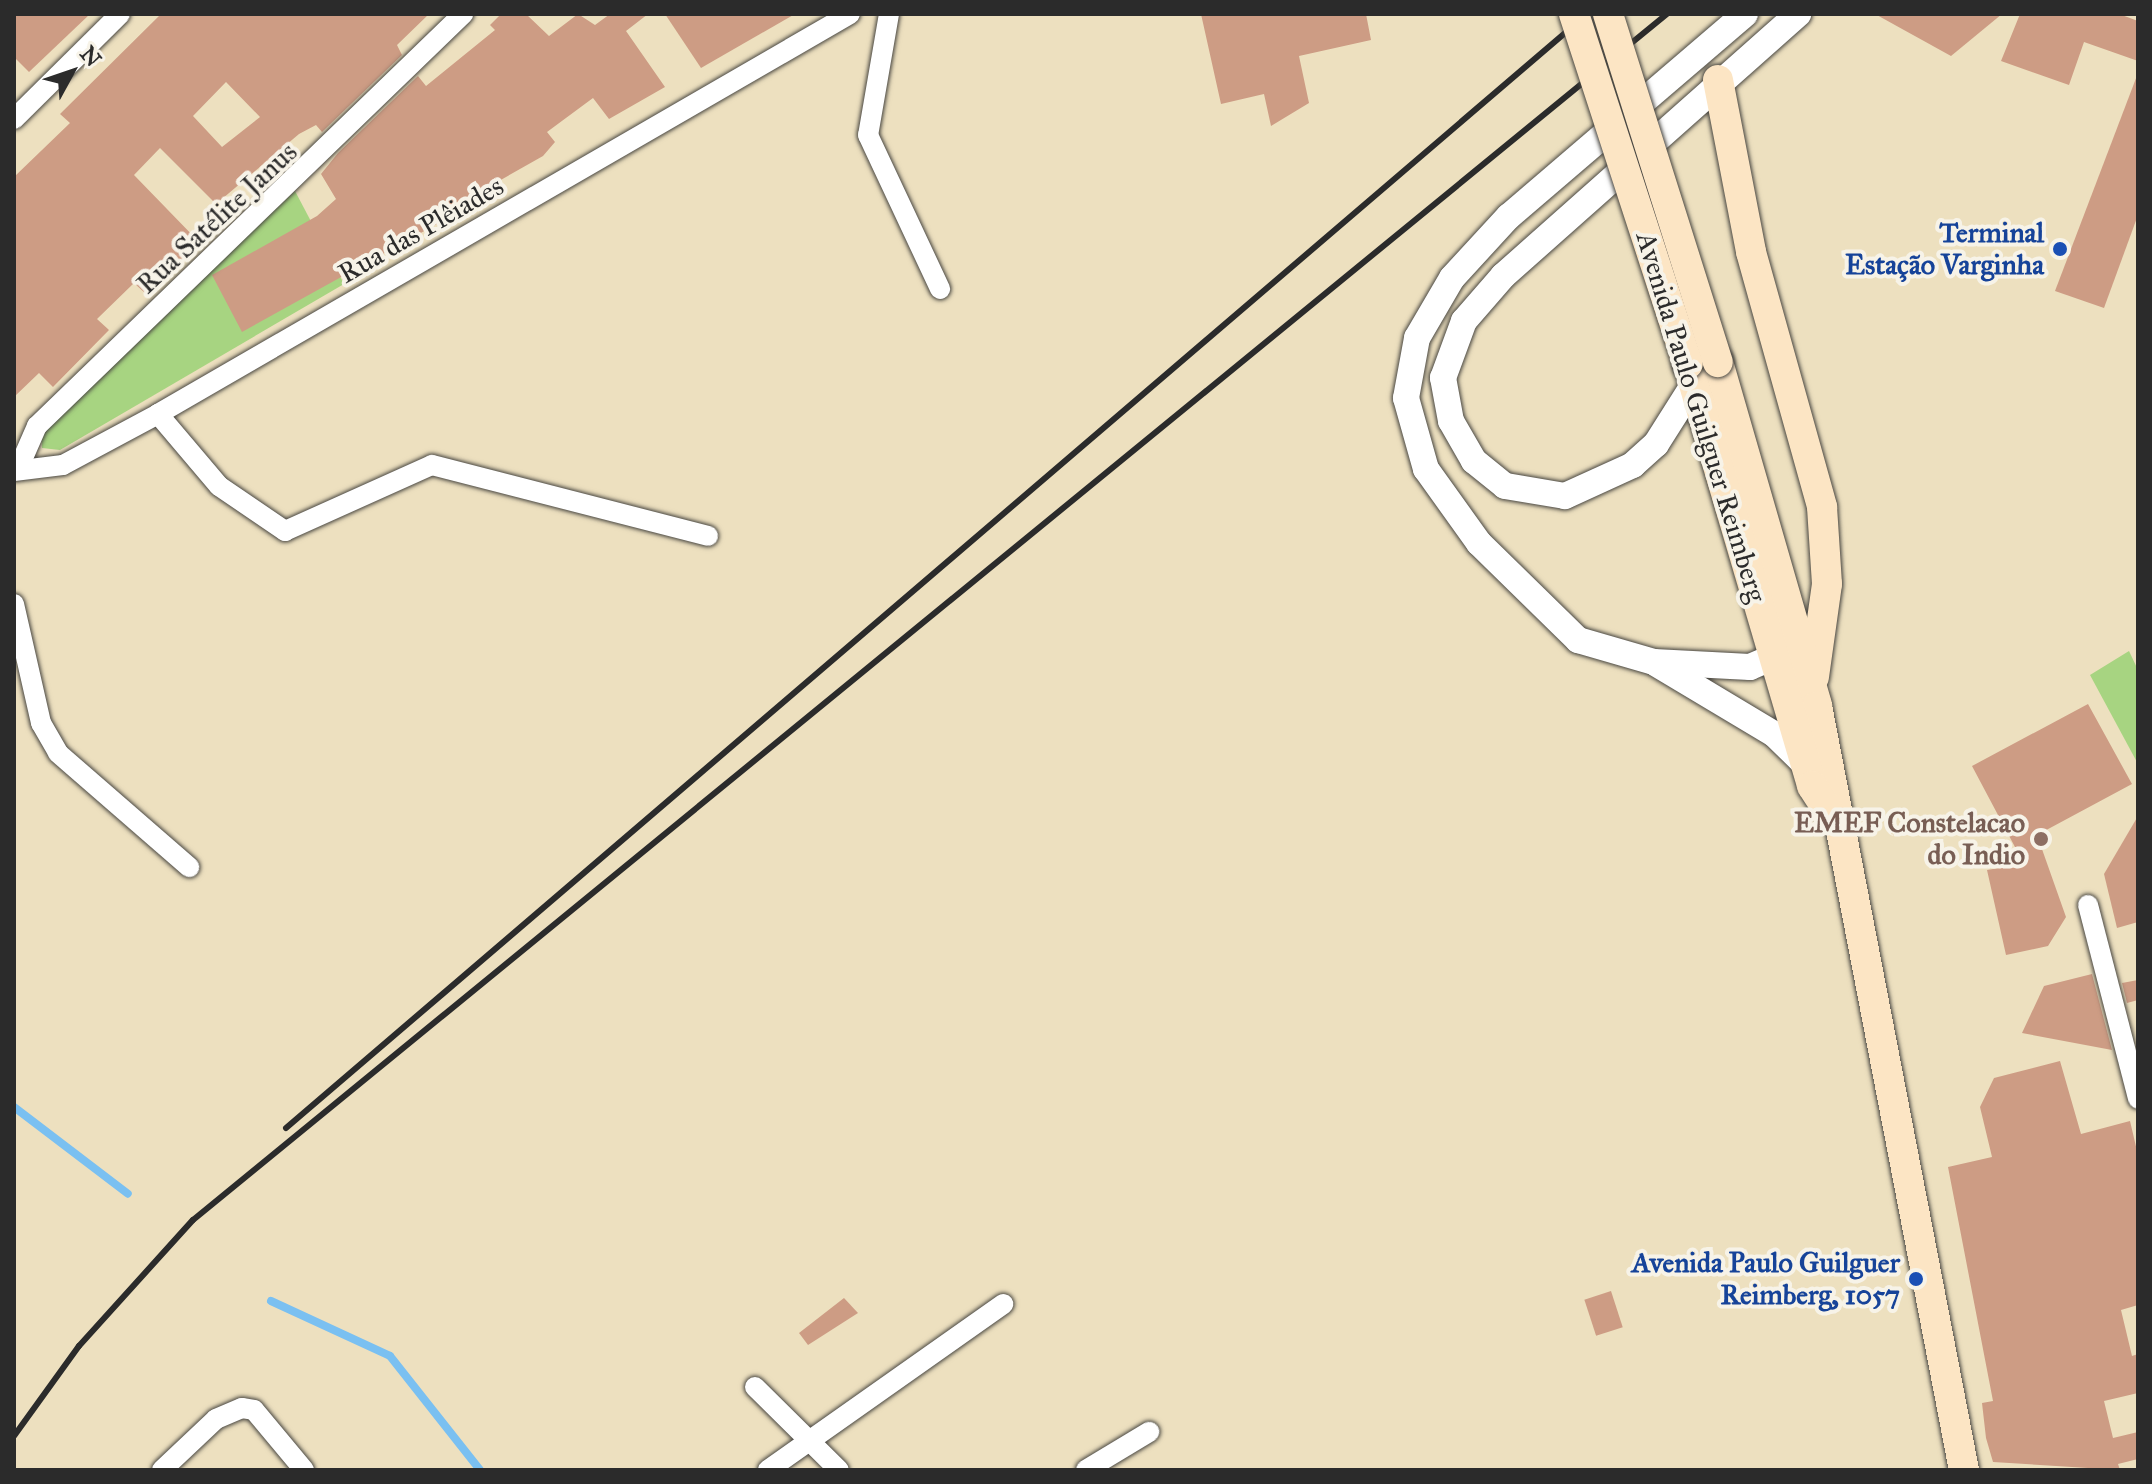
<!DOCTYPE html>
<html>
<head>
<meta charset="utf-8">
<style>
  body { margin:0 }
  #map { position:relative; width:2152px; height:1484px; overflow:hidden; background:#ede0bf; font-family:"IM FELL Great Primer",serif }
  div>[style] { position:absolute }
  .green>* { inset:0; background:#a7d481 }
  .stream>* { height:8px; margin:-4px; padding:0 4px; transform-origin:4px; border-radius:4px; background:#7ac0f1 }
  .building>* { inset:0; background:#cd9c84; transform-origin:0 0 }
  .roads { filter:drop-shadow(0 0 2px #484641) drop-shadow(0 0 2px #484641) }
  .minor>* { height:20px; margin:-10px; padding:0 10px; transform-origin:10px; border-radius:10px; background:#fff }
  .tertiary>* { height:26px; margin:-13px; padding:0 13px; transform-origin:13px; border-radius:13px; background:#fff }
  .secondary>* { height:30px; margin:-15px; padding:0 15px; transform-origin:15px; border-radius:15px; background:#fce5c4 }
  .rail>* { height:6px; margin:-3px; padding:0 3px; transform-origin:3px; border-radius:3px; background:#2b2b2b }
  .bridges { filter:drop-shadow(0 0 2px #484641) drop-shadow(0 0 2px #484641) }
  .secondary-bridge>* { height:30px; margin:-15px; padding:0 15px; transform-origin:15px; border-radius:15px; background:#fce5c4 }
  .dots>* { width:22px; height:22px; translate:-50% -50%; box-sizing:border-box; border:4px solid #f7f3e8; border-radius:50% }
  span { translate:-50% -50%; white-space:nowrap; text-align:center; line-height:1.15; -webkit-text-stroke:8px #f7f3e8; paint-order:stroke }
  .street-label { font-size:28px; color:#2b2b2b }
  .transit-label { font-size:28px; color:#164399; font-weight:700 }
  .right { translate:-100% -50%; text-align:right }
  .education-label { font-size:28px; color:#785e54; font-weight:700 }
  .frame { position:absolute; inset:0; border:16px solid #2b2b2b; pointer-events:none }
  .north { position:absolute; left:32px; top:32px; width:80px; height:80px; -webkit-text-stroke:6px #f7f3e8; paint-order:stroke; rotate:50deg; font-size:22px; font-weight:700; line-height:32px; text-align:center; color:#2b2b2b }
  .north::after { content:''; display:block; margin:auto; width:28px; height:36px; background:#2b2b2b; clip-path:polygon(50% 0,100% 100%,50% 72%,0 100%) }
</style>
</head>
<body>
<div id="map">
  <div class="green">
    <div style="clip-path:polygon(295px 191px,344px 284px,60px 450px,42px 448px,41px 429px)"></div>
    <div style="clip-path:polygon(2129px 651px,2138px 670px,2138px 764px,2090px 675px)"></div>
  </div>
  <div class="stream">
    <div style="left:14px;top:1107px;width:143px;rotate:37.3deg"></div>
    <div style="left:271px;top:1301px;width:131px;rotate:24.8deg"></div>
    <div style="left:390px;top:1356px;width:145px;rotate:51.7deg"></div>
  </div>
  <div class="building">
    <div style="clip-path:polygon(14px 14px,90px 14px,29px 72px,14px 57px)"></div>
    <div style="clip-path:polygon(evenodd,161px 14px,429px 14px,397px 45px,402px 55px,322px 132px,316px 125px,299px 134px,216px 204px,160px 148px,134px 175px,199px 242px,146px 294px,134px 283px,97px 319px,109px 330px,53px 387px,39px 373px,14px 397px,14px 177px,70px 123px,60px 114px,161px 14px,226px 82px,260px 117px,222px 147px,193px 116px,226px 82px)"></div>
    <div style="clip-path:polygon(501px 14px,526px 14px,549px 36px,578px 14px,595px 25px,610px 14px,648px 14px,626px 31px,665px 87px,609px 119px,593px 98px,547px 132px,555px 142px,543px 156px,469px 198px,473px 204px,242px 332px,212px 275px,317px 216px,336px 199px,321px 174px,338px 153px,418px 76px,426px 86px,495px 30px,490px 25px)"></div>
    <div style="clip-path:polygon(665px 14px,795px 14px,701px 68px)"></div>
    <div style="clip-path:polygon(1201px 14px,1366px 14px,1371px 40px,1299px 56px,1309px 103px,1271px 126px,1264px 94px,1221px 104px)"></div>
    <div style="clip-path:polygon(1875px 14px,2002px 14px,1951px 56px)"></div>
    <div style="clip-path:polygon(2020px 14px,2119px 14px,2138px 21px,2138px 61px,2084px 42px,2069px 85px,2001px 61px)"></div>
    <div style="clip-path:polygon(2138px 73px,2138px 215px,2104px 308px,2055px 291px)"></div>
    <div style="clip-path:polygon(2088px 704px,2132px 784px,2037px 835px,2066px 917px,2048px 946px,2006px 955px,1987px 870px,2024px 864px,1972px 766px)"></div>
    <div style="clip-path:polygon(2138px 816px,2138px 922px,2117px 928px,2104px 874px)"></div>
    <div style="clip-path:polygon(2092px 974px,2112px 1050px,2022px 1033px,2044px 986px)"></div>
    <div style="clip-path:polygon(2138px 980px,2138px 1000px,2127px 1003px,2122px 983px)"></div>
    <div style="clip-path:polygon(2060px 1061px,2081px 1134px,2130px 1121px,2138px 1155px,2138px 1305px,2121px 1310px,2132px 1356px,2138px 1354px,2138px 1393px,2104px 1401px,2113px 1438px,2138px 1432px,2138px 1459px,2118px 1464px,2120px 1470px,1993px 1462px,1986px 1438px,1982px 1403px,1993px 1401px,1948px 1167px,1992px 1157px,1980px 1107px,1994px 1078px)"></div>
    <div style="left:1611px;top:1291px;width:38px;height:28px;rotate:72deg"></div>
    <div style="clip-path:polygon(844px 1298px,858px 1313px,808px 1345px,799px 1333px)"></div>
  </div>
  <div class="roads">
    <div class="minor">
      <div style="left:889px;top:14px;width:123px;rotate:99.8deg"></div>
      <div style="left:868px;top:135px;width:170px;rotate:64.9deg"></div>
      <div style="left:14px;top:119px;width:149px;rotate:-44.7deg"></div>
      <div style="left:158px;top:414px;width:94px;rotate:49.7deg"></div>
      <div style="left:219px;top:486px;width:80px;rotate:34.3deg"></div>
      <div style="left:285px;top:531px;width:161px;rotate:-24.2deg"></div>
      <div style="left:432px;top:465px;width:285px;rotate:14.4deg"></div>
      <div style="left:19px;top:467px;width:45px;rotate:-66.3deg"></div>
      <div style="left:37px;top:426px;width:593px;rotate:-44.04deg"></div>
      <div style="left:14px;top:471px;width:49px;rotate:-7deg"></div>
      <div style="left:63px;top:465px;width:108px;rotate:-28.2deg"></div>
      <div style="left:158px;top:414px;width:799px;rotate:-30.03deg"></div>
      <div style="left:14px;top:604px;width:122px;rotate:77.2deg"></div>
      <div style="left:41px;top:723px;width:34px;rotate:60deg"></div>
      <div style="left:58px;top:753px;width:174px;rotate:41deg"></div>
      <div style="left:2088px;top:905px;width:200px;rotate:75.5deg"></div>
      <div style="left:755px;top:1387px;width:118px;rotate:44.7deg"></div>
      <div style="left:162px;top:1470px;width:74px;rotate:-43.4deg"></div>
      <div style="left:216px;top:1419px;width:28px;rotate:-23deg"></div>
      <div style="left:242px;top:1408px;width:12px;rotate:9deg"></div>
      <div style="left:254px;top:1410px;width:78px;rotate:50.2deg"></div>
      <div style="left:768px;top:1470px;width:288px;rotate:-35.2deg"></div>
      <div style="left:1086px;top:1470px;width:74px;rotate:-31.1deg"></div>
    </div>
    <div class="tertiary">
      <div style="left:1745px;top:14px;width:311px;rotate:139.4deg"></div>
      <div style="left:1509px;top:216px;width:84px;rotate:132.6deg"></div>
      <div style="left:1452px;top:278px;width:69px;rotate:120.3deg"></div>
      <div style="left:1417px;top:338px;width:61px;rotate:100.4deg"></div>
      <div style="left:1406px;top:398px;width:74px;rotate:74.3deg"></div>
      <div style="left:1426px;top:469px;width:91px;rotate:54.4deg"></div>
      <div style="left:1479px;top:543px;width:139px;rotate:44.4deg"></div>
      <div style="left:1578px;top:640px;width:79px;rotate:16.1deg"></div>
      <div style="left:1654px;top:662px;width:96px;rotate:3deg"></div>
      <div style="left:1750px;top:667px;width:26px;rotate:-23deg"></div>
      <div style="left:1694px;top:384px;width:71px;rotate:122.3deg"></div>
      <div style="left:1656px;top:444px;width:31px;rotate:138deg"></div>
      <div style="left:1633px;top:465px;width:75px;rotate:155.5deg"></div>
      <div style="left:1565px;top:496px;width:61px;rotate:-170.5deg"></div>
      <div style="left:1505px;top:486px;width:40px;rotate:-141deg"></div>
      <div style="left:1474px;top:461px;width:46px;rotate:-119.9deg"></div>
      <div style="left:1451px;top:421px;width:44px;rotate:-100.5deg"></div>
      <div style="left:1443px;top:378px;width:61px;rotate:-69.8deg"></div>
      <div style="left:1464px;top:321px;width:60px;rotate:-49.1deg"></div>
      <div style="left:1503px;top:276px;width:395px;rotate:-41.6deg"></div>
      <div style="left:1657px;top:664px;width:136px;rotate:30.9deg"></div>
      <div style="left:1774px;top:734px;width:45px;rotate:44.1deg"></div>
    </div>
    <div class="secondary">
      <div style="left:1718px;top:80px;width:175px;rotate:79.1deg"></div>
      <div style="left:1751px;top:252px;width:265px;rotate:74.4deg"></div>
      <div style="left:1822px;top:507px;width:77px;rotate:86.3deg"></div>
      <div style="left:1827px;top:584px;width:94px;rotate:98deg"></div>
      <div style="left:1718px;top:362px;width:358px;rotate:73.9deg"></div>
      <div style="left:1817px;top:706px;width:778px;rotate:79.11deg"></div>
      <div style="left:1688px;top:364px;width:440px;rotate:73.6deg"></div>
      <div style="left:1812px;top:786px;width:38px;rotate:57deg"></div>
    </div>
  </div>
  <div class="rail">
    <div style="left:286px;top:1128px;width:1713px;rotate:-40.57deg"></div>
    <div style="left:14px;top:1436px;width:111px;rotate:-54.2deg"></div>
    <div style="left:79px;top:1346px;width:170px;rotate:-47.9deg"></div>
    <div style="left:193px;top:1220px;width:1904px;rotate:-39.29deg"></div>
  </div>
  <div class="bridges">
    <div class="secondary-bridge">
      <div style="left:1574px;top:14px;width:368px;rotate:72deg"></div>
      <div style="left:1608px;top:14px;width:365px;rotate:72.5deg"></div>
    </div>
  </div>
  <div class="dots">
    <div style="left:2060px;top:249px;background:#1a4fb4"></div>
    <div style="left:2041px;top:839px;background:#8d6e63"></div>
    <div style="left:1916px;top:1279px;background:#1a4fb4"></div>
  </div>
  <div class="street-label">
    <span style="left:217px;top:218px;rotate:-43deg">Rua Satélite Janus</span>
    <span style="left:421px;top:230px;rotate:-30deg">Rua das Plêiades</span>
    <span style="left:1701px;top:417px;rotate:73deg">Avenida Paulo Guilguer Reimberg</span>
  </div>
  <div class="transit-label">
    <span class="right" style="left:2044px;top:249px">Terminal<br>Estação Varginha</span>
    <span class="right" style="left:1900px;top:1279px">Avenida Paulo Guilguer<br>Reimberg, 1057</span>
  </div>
  <div class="education-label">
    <span class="right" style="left:2025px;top:839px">EMEF Constelacao<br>do Indio</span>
  </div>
  <div class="frame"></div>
  <div class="north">N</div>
</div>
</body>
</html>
